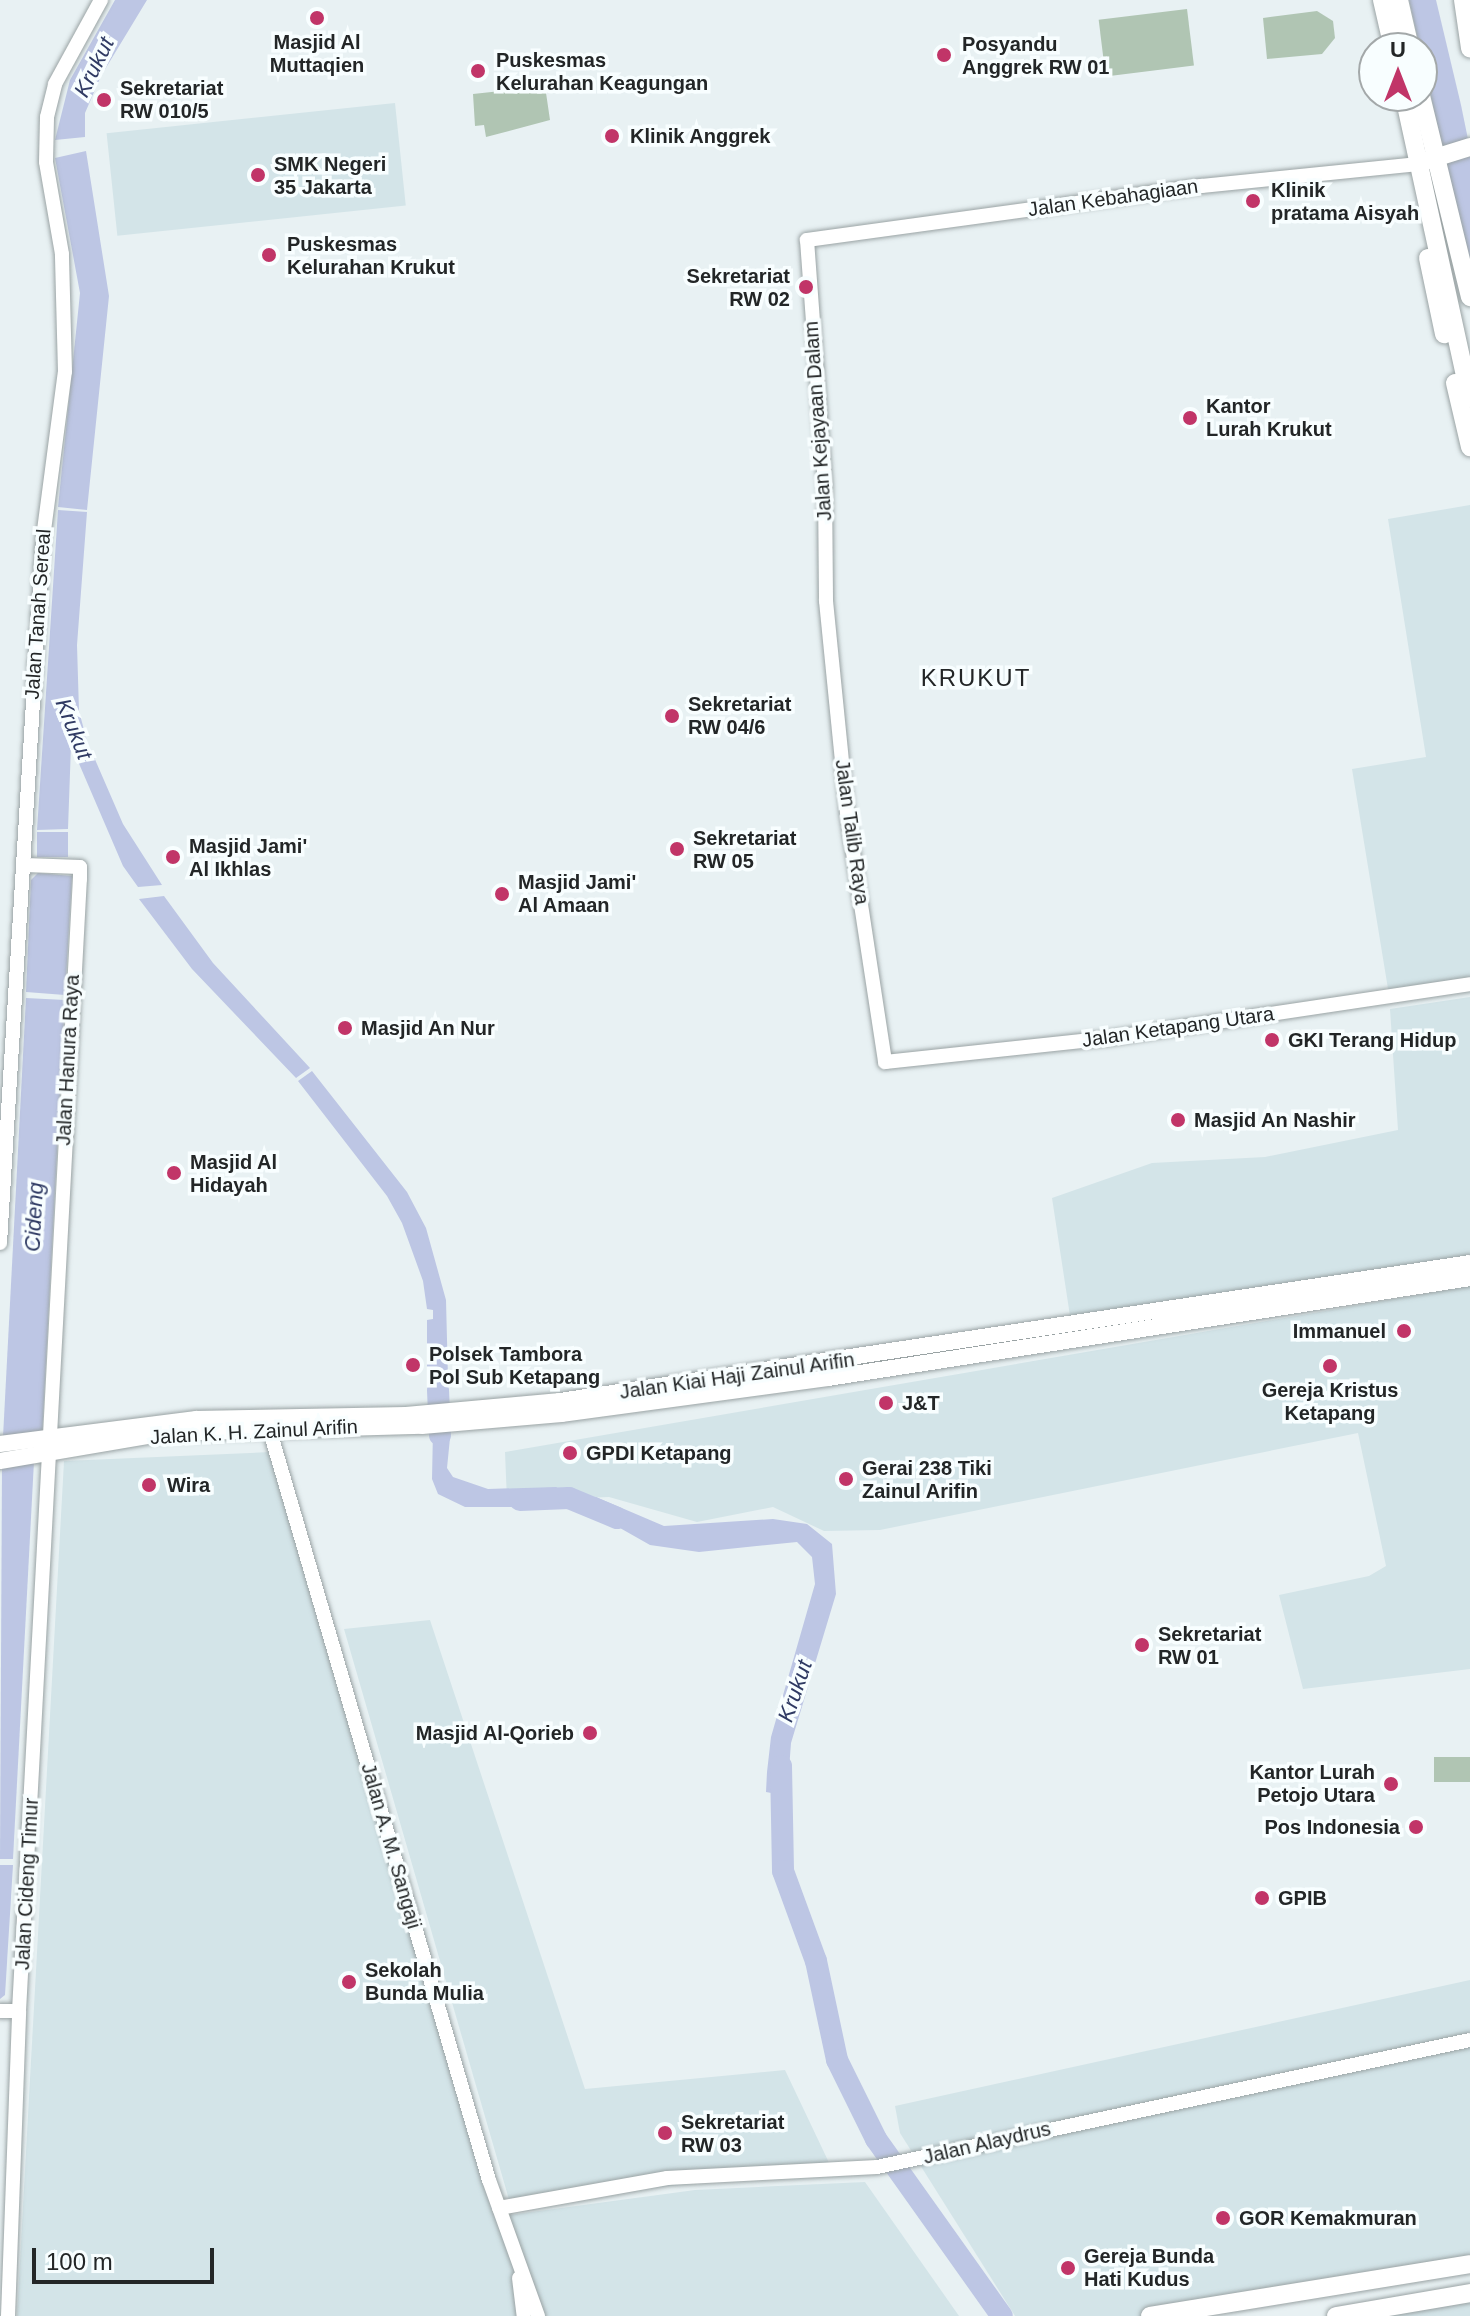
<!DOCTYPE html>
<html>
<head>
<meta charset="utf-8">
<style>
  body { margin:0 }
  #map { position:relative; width:1470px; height:2316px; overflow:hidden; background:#e8f1f3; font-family:Arial,sans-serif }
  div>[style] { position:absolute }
  .built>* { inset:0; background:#d3e4e8; transform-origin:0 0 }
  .green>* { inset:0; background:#b0c5b3; transform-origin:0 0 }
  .water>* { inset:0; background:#bdc6e4; transform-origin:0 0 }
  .river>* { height:22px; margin:-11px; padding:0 11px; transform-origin:11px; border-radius:11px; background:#bdc6e4 }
  .roads { filter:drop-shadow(0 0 2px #9aa3a4) drop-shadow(0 0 2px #9aa3a4) }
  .tertiary>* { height:14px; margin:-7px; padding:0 7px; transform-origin:7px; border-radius:7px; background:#fff }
  .secondary>* { height:16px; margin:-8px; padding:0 8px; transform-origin:8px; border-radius:8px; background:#fff }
  .primary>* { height:18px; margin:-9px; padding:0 9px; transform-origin:9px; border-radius:9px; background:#fff }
  .dots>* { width:22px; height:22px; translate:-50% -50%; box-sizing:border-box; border:4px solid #f8feff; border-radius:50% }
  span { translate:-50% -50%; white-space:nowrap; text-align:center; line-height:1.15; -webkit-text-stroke:7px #f8feff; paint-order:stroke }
  .poi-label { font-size:20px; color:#232627; font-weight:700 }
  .left { translate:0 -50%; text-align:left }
  .right { translate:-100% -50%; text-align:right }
  .street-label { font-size:20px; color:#232627 }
  .water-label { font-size:22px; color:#2f3a63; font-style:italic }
  .quarter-label { font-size:24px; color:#232627; letter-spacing:2px }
  .north { position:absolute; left:1358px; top:32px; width:80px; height:80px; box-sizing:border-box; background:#f8feff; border:2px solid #a3a8a9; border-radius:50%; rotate:0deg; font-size:22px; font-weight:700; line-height:32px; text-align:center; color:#232627 }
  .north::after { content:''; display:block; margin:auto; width:28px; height:36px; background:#c13568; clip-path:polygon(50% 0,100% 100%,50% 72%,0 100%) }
  .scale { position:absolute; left:32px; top:2248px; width:182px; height:36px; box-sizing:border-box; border:4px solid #232627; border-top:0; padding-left:10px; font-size:24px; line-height:28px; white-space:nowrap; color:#232627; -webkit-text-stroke:6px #f8feff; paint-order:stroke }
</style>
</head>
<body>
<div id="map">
  <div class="built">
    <div style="left:395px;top:103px;width:103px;height:290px;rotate:84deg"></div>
    <div style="clip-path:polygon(1470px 505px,1470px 983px,1389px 995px,1352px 769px,1426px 757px,1388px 519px)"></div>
    <div style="clip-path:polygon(1470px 997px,1470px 1267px,1072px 1329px,1052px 1198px,1152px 1163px,1265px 1157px,1398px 1130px,1390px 1009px)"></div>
    <div style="clip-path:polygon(1470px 1286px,1470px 1669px,1303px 1689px,1279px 1595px,1369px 1576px,1386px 1566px,1358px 1433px,880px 1530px,824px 1531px,773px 1507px,697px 1522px,609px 1497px,507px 1501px,505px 1452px)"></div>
    <div style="clip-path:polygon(271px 1452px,529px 2316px,17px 2316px,64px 1461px)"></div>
    <div style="clip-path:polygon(430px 1620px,585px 2089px,785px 2070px,832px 2169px,510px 2203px,344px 1629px)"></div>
    <div style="clip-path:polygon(1470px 1980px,1470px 2264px,1165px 2316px,1015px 2316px,900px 2133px,895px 2106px)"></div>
    <div style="clip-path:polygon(865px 2182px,959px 2316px,541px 2316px,509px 2215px,695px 2190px)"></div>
    <div style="clip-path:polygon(1470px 2296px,1470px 2316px,1350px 2316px)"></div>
  </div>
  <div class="green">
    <div style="left:1187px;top:9px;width:57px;height:89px;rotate:83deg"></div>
    <div style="clip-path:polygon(1317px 11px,1333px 21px,1335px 38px,1322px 54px,1267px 59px,1263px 18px)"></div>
    <div style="clip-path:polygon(545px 86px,550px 120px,486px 137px,484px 125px,475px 126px,473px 94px)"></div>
    <div style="left:1470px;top:1757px;width:25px;height:36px;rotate:90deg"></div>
  </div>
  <div class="water">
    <div style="clip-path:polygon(115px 0,147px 0,101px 76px,85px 113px,85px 137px,55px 140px,70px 80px)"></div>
    <div style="clip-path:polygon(1409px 0,1436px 0,1461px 105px,1470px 149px,1470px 269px)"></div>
    <div style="clip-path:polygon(86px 151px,109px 296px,87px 510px,58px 507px,80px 293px,55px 158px)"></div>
    <div style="clip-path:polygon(58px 510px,87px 512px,77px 645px,79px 711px,87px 741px,123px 824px,162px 885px,138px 887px,123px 866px,71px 745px,68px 829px,37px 830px)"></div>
    <div style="left:37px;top:832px;width:31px;height:25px"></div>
    <div style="clip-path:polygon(38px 873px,72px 876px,65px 995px,26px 992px,31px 880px)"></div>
    <div style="clip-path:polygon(164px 896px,213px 963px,310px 1068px,296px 1078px,192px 969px,139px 899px)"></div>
    <div style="left:26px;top:998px;width:39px;height:441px;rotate:3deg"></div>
    <div style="clip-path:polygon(312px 1071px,407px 1192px,426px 1228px,446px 1300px,448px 1379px,427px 1380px,427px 1320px,433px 1319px,433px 1310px,427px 1309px,423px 1281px,402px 1223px,387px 1196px,298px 1081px)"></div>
    <div style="clip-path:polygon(451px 1428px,447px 1468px,453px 1477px,488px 1489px,557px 1487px,545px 1507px,465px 1507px,438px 1494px,432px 1479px,433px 1430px)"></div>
    <div style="clip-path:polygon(34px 1461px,13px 1859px,0 1859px,2px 1466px)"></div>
    <div style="clip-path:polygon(596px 1497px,664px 1526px,773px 1519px,807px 1524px,832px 1544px,836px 1594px,791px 1743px,787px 1796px,766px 1792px,767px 1772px,771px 1737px,815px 1584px,812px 1557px,797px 1542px,699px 1552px,650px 1545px,590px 1511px)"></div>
    <div style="clip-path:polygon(0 1865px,13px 1865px,5px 1995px,0 1999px)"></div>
  </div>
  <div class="river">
    <div style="left:438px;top:1390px;width:45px;rotate:87.5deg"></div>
    <div style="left:520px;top:1500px;width:49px;rotate:-2.3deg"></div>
    <div style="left:569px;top:1498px;width:52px;rotate:22.6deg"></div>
    <div style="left:781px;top:1766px;width:105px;rotate:88.9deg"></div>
    <div style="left:783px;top:1871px;width:96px;rotate:69.9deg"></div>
    <div style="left:816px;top:1961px;width:101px;rotate:78deg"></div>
    <div style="left:837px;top:2060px;width:88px;rotate:63.7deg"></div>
    <div style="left:876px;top:2139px;width:217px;rotate:54.6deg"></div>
  </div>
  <div class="roads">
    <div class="tertiary">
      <div style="left:1419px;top:164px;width:219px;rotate:174.2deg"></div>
      <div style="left:1201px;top:186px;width:398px;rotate:172.2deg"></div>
      <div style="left:807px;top:240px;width:246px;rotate:85.8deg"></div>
      <div style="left:825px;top:485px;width:116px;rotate:89.5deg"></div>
      <div style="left:826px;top:601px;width:213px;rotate:84.3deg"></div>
      <div style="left:847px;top:813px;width:252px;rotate:81.3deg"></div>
      <div style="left:885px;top:1062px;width:226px;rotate:-6.1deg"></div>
      <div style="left:1110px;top:1038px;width:364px;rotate:-8.5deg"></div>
      <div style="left:0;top:1243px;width:706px;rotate:-86.51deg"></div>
      <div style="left:43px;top:538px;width:167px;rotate:-82.5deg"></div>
      <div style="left:65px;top:372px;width:118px;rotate:-91.5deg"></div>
      <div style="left:62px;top:254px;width:93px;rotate:-99.9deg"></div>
      <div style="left:46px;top:162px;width:45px;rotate:-88.7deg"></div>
      <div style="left:47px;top:117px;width:34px;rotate:-76deg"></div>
      <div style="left:55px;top:84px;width:96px;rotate:-61.3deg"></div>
      <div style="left:267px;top:1421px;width:791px;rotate:73.7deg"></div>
      <div style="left:489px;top:2180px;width:145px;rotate:70.2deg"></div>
      <div style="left:0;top:2011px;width:19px"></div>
      <div style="left:499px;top:2208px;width:171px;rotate:-10.1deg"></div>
      <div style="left:667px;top:2178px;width:210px;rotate:-3deg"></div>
      <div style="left:877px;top:2167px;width:606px;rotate:-12.09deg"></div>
      <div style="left:519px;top:2278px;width:38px;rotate:83deg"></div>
      <div style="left:8px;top:2316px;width:305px;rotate:-87.9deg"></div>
      <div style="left:19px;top:2011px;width:1134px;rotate:-86.92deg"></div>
      <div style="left:80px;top:879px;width:12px;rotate:-90deg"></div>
      <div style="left:80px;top:867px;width:55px;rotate:-177.9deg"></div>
    </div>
    <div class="secondary">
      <div style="left:0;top:1444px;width:198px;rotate:-7.3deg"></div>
      <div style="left:196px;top:1419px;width:210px;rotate:-1.1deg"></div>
      <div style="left:406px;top:1415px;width:155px;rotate:-5.2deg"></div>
      <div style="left:560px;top:1401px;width:920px;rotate:-8.62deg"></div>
      <div style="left:0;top:1461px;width:167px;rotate:-9.6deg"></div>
      <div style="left:165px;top:1433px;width:257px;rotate:-1.6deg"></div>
      <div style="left:422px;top:1426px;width:140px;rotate:-4.9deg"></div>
      <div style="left:561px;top:1414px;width:269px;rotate:-7.7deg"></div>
      <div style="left:828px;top:1378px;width:650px;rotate:-8.85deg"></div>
    </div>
    <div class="primary">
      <div style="left:1382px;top:0;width:49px;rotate:77.1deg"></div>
      <div style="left:1399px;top:0;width:49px;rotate:77.1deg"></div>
      <div style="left:1463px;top:0;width:49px;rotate:81.7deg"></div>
      <div style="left:1404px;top:96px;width:309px;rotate:77.7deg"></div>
      <div style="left:1421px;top:96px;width:207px;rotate:76.3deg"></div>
      <div style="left:1425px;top:161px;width:47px;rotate:-17.3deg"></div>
      <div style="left:1428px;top:258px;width:78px;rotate:78.1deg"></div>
      <div style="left:1455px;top:383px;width:66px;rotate:76.8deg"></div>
      <div style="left:1150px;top:2316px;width:324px;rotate:-9.2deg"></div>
      <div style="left:1336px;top:2316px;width:136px;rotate:-9.7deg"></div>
    </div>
  </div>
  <div class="dots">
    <div style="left:317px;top:18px;background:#c13568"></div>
    <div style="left:944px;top:55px;background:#c13568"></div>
    <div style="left:478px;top:71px;background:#c13568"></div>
    <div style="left:104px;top:100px;background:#c13568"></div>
    <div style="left:612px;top:136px;background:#c13568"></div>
    <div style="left:258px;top:175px;background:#c13568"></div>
    <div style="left:1253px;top:201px;background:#c13568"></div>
    <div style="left:269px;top:255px;background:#c13568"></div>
    <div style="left:806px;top:287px;background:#c13568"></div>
    <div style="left:1190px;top:418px;background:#c13568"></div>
    <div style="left:672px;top:716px;background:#c13568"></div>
    <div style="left:677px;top:849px;background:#c13568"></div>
    <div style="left:173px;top:857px;background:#c13568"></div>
    <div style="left:502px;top:894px;background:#c13568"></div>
    <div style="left:345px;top:1028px;background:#c13568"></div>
    <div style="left:1272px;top:1040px;background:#c13568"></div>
    <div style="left:1178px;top:1120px;background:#c13568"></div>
    <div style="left:174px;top:1173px;background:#c13568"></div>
    <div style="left:1404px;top:1331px;background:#c13568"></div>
    <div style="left:413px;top:1365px;background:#c13568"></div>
    <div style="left:1330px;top:1366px;background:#c13568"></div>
    <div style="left:886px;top:1403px;background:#c13568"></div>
    <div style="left:570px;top:1453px;background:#c13568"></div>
    <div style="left:846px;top:1479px;background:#c13568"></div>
    <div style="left:149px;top:1485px;background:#c13568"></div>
    <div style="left:1142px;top:1645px;background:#c13568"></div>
    <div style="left:590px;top:1733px;background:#c13568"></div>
    <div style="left:1391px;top:1784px;background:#c13568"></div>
    <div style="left:1416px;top:1827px;background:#c13568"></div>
    <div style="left:1262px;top:1898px;background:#c13568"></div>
    <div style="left:349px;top:1982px;background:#c13568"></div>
    <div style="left:665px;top:2133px;background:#c13568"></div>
    <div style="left:1223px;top:2218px;background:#c13568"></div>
    <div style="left:1068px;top:2268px;background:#c13568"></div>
  </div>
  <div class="poi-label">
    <span style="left:317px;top:54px">Masjid Al<br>Muttaqien</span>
    <span class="left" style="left:962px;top:56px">Posyandu<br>Anggrek RW 01</span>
    <span class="left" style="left:496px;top:72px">Puskesmas<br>Kelurahan Keagungan</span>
    <span class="left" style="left:120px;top:100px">Sekretariat<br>RW 010/5</span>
    <span class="left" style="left:630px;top:136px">Klinik Anggrek</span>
    <span class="left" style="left:274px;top:176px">SMK Negeri<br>35 Jakarta</span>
    <span class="left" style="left:1271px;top:202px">Klinik<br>pratama Aisyah</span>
    <span class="left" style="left:287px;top:256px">Puskesmas<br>Kelurahan Krukut</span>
    <span class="right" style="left:790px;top:288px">Sekretariat<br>RW 02</span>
    <span class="left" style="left:1206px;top:418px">Kantor<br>Lurah Krukut</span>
    <span class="left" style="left:688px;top:716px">Sekretariat<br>RW 04/6</span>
    <span class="left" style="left:693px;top:850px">Sekretariat<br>RW 05</span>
    <span class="left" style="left:189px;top:858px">Masjid Jami'<br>Al Ikhlas</span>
    <span class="left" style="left:518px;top:894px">Masjid Jami'<br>Al Amaan</span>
    <span class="left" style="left:361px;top:1028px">Masjid An Nur</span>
    <span class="left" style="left:1288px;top:1040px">GKI Terang Hidup</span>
    <span class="left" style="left:1194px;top:1120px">Masjid An Nashir</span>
    <span class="left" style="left:190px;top:1174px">Masjid Al<br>Hidayah</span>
    <span class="right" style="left:1386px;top:1331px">Immanuel</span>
    <span class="left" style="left:429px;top:1366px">Polsek Tambora<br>Pol Sub Ketapang</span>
    <span style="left:1330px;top:1402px">Gereja Kristus<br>Ketapang</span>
    <span class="left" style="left:902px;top:1403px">J&amp;T</span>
    <span class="left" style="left:586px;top:1453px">GPDI Ketapang</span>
    <span class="left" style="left:862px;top:1480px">Gerai 238 Tiki<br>Zainul Arifin</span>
    <span class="left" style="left:167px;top:1485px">Wira</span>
    <span class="left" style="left:1158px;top:1646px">Sekretariat<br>RW 01</span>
    <span class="right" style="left:574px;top:1733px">Masjid Al-Qorieb</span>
    <span class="right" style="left:1375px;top:1784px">Kantor Lurah<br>Petojo Utara</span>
    <span class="right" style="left:1400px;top:1827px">Pos Indonesia</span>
    <span class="left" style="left:1278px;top:1898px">GPIB</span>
    <span class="left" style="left:365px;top:1982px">Sekolah<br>Bunda Mulia</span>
    <span class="left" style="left:681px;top:2134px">Sekretariat<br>RW 03</span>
    <span class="left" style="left:1239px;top:2218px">GOR Kemakmuran</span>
    <span class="left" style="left:1084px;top:2268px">Gereja Bunda<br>Hati Kudus</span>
  </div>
  <div class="street-label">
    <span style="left:1113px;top:198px;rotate:-8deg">Jalan Kebahagiaan</span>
    <span style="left:818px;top:421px;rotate:-94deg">Jalan Kejayaan Dalam</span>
    <span style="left:38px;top:614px;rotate:-86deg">Jalan Tanah Sereal</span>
    <span style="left:852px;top:832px;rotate:82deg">Jalan Talib Raya</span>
    <span style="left:1178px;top:1027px;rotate:-8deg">Jalan Ketapang Utara</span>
    <span style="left:68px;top:1060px;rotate:-87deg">Jalan Hanura Raya</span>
    <span style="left:737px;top:1376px;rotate:-8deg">Jalan Kiai Haji Zainul Arifin</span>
    <span style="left:254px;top:1432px;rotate:-3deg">Jalan K. H. Zainul Arifin</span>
    <span style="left:391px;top:1846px;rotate:74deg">Jalan A. M. Sangaji</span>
    <span style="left:27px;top:1884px;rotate:-87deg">Jalan Cideng Timur</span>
    <span style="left:987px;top:2143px;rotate:-13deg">Jalan Alaydrus</span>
  </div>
  <div class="water-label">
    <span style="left:94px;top:67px;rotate:-64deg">Krukut</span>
    <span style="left:74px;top:729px;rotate:68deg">Krukut</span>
    <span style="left:34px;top:1217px;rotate:-87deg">Cideng</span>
    <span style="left:795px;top:1691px;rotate:-71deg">Krukut</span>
  </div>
  <div class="quarter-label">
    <span style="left:976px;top:678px">KRUKUT</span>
  </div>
  <div class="north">U</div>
  <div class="scale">100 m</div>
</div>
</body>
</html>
